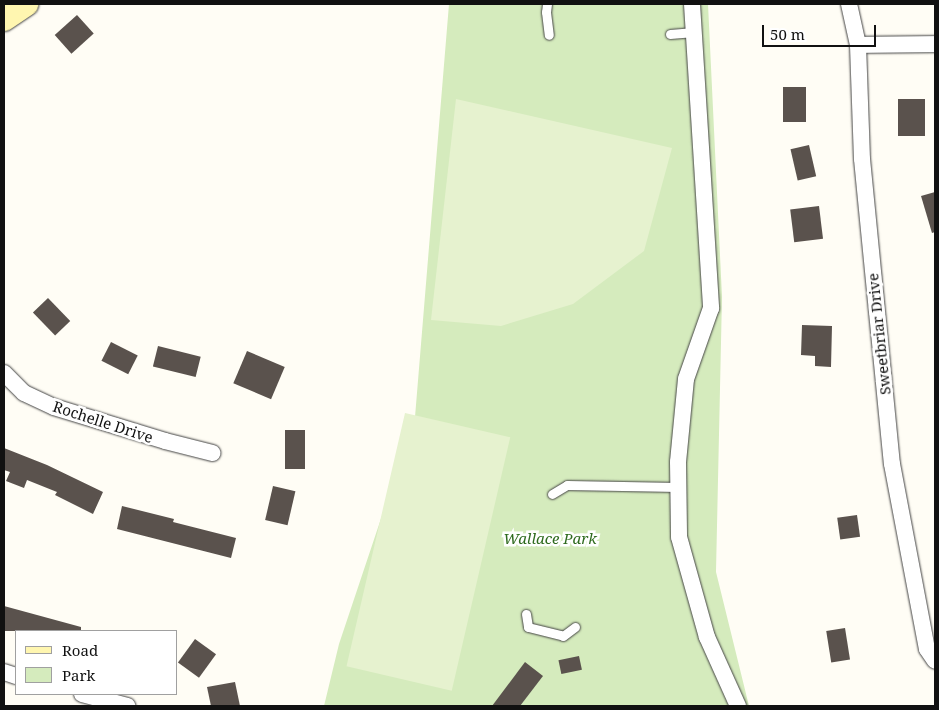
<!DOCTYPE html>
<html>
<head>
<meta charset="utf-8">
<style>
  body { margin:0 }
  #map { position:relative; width:939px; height:710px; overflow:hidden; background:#fffdf5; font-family:"Noto Serif",serif }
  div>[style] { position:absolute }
  .green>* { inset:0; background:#d5ebbd }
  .pitch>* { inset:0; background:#e6f2cf; transform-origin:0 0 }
  .building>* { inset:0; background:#5a524d; transform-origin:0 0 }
  .roads { filter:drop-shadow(0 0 1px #444) drop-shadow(0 0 1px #444) }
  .lane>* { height:9px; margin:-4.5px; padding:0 4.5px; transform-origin:4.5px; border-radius:4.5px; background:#fff }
  .street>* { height:16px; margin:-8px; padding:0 8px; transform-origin:8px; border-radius:8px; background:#fff }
  .secondary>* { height:24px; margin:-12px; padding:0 12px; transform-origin:12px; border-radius:12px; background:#fff6b0 }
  span { translate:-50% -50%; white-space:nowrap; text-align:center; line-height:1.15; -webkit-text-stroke:5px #fff; paint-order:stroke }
  .street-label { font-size:15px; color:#111 }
  .park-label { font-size:15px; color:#2f6b1f; font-style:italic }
  .frame { position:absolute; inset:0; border:5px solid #111; pointer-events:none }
  .legend { position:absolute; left:15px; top:630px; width:162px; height:65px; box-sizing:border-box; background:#fff; border:1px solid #a0a0a0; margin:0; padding:6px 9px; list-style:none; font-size:15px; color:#111 }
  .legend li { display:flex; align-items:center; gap:10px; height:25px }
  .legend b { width:25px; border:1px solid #a0a0a0 }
  .scale { position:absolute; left:762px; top:25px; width:114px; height:22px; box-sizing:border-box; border:2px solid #111; border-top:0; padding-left:6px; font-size:15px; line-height:18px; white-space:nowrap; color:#111; -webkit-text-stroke:4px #fff; paint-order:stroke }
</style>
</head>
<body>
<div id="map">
  <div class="green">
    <div style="clip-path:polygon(449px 4px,708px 4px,722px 297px,716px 572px,749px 706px,324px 706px,339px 644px,415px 417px)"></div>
  </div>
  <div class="pitch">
    <div style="clip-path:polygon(456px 99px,672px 148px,644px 251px,573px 304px,501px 326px,431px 320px)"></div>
    <div style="left:405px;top:413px;width:108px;height:260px;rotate:13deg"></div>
  </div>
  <div class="building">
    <div style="left:77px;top:15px;width:25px;height:30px;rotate:48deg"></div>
    <div style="left:783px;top:87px;width:23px;height:35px"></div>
    <div style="left:898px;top:99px;width:27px;height:37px"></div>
    <div style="left:809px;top:145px;width:32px;height:19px;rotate:77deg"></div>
    <div style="clip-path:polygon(935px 192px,935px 232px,932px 233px,921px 196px)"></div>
    <div style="left:819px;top:206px;width:33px;height:29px;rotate:83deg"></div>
    <div style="left:48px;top:298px;width:32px;height:21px;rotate:46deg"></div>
    <div style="clip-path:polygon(802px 325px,832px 326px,831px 367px,815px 366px,815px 356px,801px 355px)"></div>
    <div style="left:111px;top:342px;width:30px;height:21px;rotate:27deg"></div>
    <div style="left:158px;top:346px;width:44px;height:21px;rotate:14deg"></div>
    <div style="left:247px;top:351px;width:41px;height:35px;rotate:23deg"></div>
    <div style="left:285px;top:430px;width:20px;height:39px"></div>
    <div style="clip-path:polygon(4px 448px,47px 465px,103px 492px,93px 514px,55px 495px,57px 492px,27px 480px,24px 488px,6px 481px,10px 472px,4px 470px)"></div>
    <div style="left:273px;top:486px;width:23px;height:35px;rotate:13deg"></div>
    <div style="clip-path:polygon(122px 506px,174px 519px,173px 522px,236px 538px,231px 558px,117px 529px)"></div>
    <div style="left:857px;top:515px;width:22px;height:20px;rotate:82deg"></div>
    <div style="clip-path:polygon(4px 606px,81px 627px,81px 631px,4px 631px)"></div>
    <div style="left:845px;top:628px;width:32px;height:19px;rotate:81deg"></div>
    <div style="left:195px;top:639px;width:26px;height:29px;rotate:36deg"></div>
    <div style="left:579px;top:656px;width:14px;height:21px;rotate:78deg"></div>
    <div style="clip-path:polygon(525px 662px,543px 676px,520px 706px,492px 706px)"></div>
    <div style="clip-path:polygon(235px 682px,240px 706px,211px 706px,207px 687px)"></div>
  </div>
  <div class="roads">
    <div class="lane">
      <div style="left:547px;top:4px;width:8px;rotate:97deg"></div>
      <div style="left:546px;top:12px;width:23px;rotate:83deg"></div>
      <div style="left:670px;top:34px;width:24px;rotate:-5deg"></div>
      <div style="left:552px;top:494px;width:17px;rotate:-31deg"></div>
      <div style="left:567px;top:485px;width:111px;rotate:1deg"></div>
      <div style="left:526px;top:614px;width:13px;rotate:81deg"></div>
      <div style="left:528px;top:627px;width:36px;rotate:14deg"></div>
      <div style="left:563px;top:636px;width:15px;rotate:-37deg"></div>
    </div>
    <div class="street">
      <div style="left:692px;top:4px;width:305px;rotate:86.4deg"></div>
      <div style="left:711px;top:308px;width:75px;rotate:109.4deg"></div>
      <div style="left:686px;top:379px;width:83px;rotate:95.5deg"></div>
      <div style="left:678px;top:462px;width:75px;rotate:89.2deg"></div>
      <div style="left:679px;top:537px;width:104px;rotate:74.4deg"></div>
      <div style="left:707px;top:637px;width:76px;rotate:65.8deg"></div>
      <div style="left:849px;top:4px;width:42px;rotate:77.6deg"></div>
      <div style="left:858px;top:45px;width:114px;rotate:88deg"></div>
      <div style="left:862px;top:159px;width:306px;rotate:84.4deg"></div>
      <div style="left:892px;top:464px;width:188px;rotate:79.3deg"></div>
      <div style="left:927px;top:649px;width:14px;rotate:56deg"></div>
      <div style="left:858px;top:45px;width:77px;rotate:-0.7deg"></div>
      <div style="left:4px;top:373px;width:28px;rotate:45deg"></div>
      <div style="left:24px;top:393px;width:33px;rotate:25deg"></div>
      <div style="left:54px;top:407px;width:116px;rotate:17deg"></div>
      <div style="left:165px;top:441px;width:49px;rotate:14.3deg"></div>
      <div style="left:4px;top:672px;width:13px;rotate:18deg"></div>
      <div style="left:82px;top:694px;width:47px;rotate:14.9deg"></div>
    </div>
    <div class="secondary">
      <div style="left:4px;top:19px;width:27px;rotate:-34deg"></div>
    </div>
  </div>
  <div class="street-label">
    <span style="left:879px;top:334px;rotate:-96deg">Sweetbriar Drive</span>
    <span style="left:103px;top:422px;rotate:18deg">Rochelle Drive</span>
  </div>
  <div class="park-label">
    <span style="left:550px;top:539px">Wallace Park</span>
  </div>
  <div class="frame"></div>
  <ul class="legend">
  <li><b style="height:6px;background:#fff6b0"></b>Road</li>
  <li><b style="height:14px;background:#d5ebbd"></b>Park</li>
  </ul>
  <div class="scale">50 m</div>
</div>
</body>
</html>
